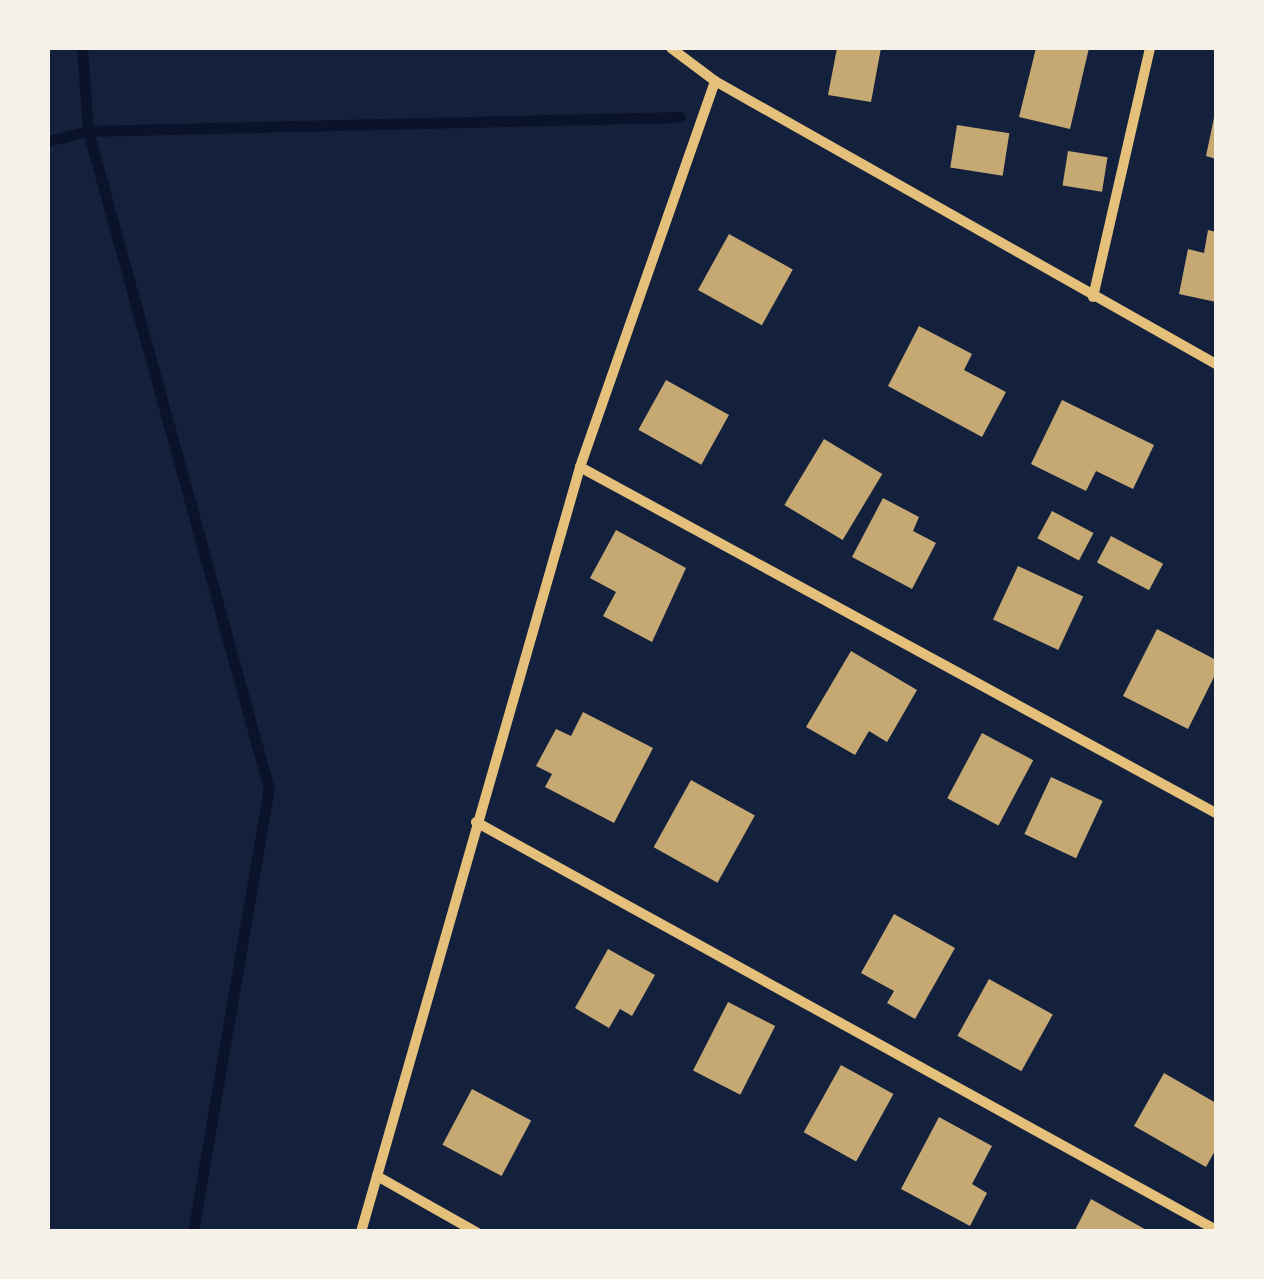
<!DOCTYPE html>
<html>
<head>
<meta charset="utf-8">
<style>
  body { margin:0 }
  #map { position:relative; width:1264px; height:1279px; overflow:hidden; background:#14213d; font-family:"Source Serif 4",serif }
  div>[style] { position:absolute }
  .stream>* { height:11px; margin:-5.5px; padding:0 5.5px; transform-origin:5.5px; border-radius:5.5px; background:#0b132b }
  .building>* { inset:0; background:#c6a872; transform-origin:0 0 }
  .minor>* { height:10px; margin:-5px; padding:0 5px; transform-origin:5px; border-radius:5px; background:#e5c07b }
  span { translate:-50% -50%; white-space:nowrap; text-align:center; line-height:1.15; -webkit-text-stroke:10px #f6f1e7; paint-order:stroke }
  .frame { position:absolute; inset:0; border:50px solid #f6f1e7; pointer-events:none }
</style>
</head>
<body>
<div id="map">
  <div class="stream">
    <div style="left:48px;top:141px;width:41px;rotate:-14deg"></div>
    <div style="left:88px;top:131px;width:83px;rotate:-94.1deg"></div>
    <div style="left:193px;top:1232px;width:449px;rotate:-80.3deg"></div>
    <div style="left:269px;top:789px;width:682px;rotate:-105.38deg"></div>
    <div style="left:88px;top:131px;width:592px;rotate:-1.35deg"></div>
  </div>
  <div class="building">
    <div style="clip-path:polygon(837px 48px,881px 48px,871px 102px,828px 95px)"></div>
    <div style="clip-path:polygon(1036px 48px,1089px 48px,1070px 129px,1019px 117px)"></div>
    <div style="clip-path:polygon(1215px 113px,1216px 113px,1216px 159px,1206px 156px)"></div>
    <div style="left:957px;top:125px;width:53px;height:43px;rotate:9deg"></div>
    <div style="left:1068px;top:151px;width:40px;height:35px;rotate:9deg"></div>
    <div style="clip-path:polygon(1208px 230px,1216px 232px,1216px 302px,1179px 294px,1188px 249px,1204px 253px)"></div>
    <div style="left:729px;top:234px;width:73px;height:64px;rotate:29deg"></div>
    <div style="clip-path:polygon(919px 326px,972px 354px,964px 370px,1006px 392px,982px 437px,888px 386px)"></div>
    <div style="left:666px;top:380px;width:72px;height:57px;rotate:29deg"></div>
    <div style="clip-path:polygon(1062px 400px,1154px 445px,1133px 489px,1096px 471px,1086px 491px,1031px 464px)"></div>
    <div style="left:824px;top:439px;width:68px;height:77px;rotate:31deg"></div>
    <div style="clip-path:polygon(883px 498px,919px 517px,913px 531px,936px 543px,912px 589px,852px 557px)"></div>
    <div style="left:1052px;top:511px;width:47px;height:31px;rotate:28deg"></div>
    <div style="clip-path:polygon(616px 530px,686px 568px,652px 642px,603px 616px,616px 592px,590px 578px)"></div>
    <div style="left:1111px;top:536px;width:59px;height:30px;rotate:28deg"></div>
    <div style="left:1018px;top:566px;width:72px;height:59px;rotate:25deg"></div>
    <div style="clip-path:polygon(1157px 629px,1216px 660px,1216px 673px,1188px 729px,1123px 696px)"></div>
    <div style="clip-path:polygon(851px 651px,917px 690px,887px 742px,869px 731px,855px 755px,806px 727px)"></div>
    <div style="clip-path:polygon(583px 712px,653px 748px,614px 823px,545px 787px,552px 774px,536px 766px,556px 729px,571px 736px)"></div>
    <div style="left:982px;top:733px;width:58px;height:74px;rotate:28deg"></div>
    <div style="left:1051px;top:777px;width:57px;height:63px;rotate:25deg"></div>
    <div style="left:691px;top:780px;width:73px;height:77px;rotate:29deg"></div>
    <div style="clip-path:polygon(894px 914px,955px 948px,915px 1019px,887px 1003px,894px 991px,861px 973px)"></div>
    <div style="clip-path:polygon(608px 949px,655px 975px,632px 1016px,620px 1009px,609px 1028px,575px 1008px)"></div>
    <div style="left:989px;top:979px;width:73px;height:65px;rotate:29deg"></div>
    <div style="left:728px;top:1002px;width:53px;height:77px;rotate:27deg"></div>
    <div style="left:841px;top:1065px;width:60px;height:77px;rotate:29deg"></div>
    <div style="clip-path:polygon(1164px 1073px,1216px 1103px,1216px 1149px,1206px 1167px,1134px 1126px)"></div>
    <div style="left:472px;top:1089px;width:67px;height:63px;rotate:28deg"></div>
    <div style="clip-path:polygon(939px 1117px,992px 1146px,972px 1184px,987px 1193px,970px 1226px,901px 1189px)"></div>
    <div style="clip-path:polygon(1091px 1199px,1150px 1232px,1074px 1232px)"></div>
  </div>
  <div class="minor">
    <div style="left:671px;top:48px;width:55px;rotate:36.9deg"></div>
    <div style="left:715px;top:81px;width:575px;rotate:29.46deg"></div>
    <div style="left:1093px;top:297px;width:255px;rotate:-77.1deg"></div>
    <div style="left:580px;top:467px;width:724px;rotate:28.55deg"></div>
    <div style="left:476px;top:822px;width:845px;rotate:28.87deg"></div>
    <div style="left:377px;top:1176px;width:114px;rotate:29.5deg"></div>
    <div style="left:361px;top:1232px;width:796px;rotate:-74.02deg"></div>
    <div style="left:580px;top:467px;width:409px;rotate:-70.7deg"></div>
  </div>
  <div class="frame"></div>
</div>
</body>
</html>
